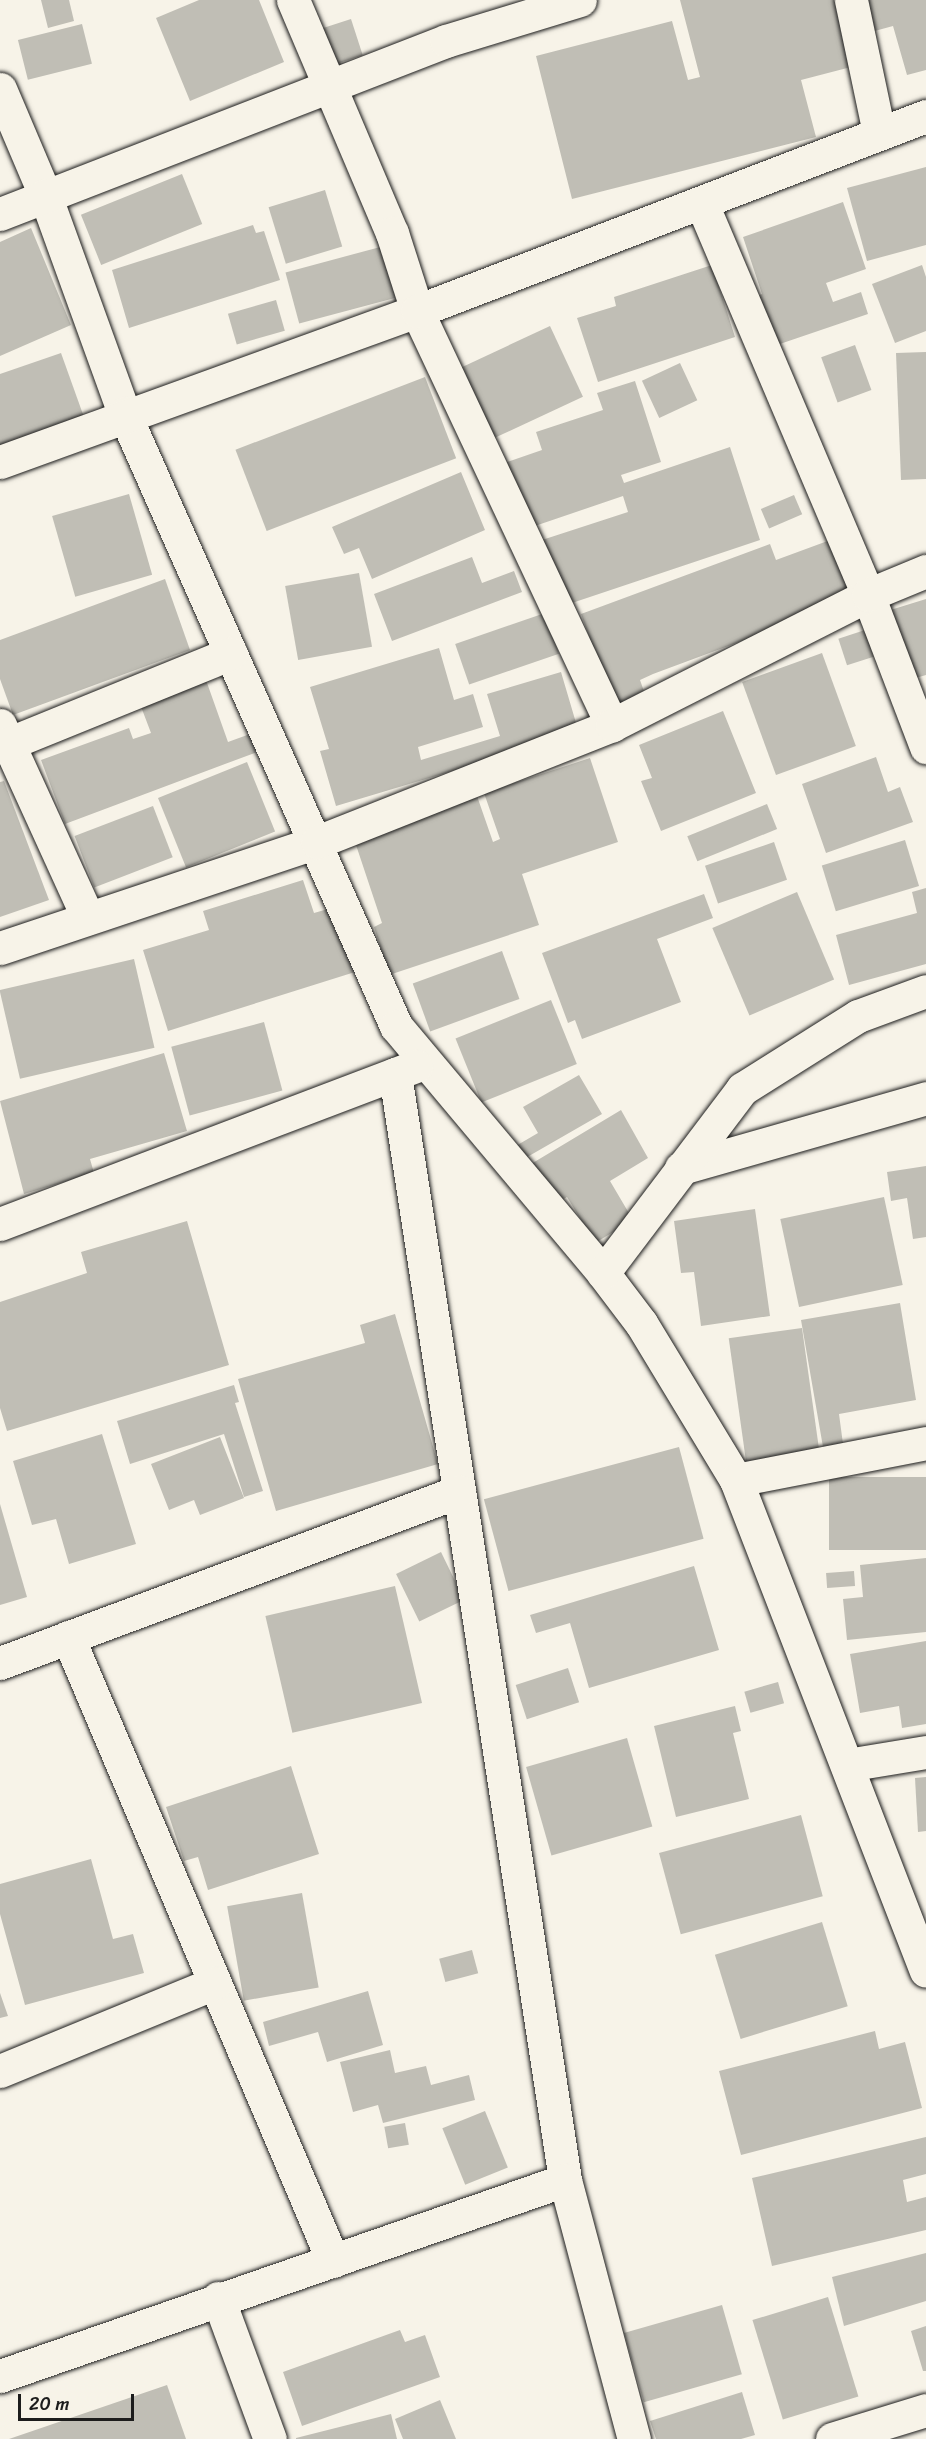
<!DOCTYPE html>
<html>
<head>
<meta charset="utf-8">
<style>
  body { margin:0 }
  #map { position:relative; width:926px; height:2439px; overflow:hidden; background:#f7f3e8; font-family:Sriracha,sans-serif }
  div>[style] { position:absolute }
  .building>* { inset:0; background:#c0beb5; transform-origin:0 0 }
  .roads { filter:drop-shadow(0 0 2px #1c1c1c) drop-shadow(0 0 2px #1c1c1c) }
  .minor>* { height:33px; margin:-16.5px; padding:0 16.5px; transform-origin:16.5px; border-radius:16.5px; background:#f7f3e8 }
  span { translate:-50% -50%; white-space:nowrap; text-align:center; line-height:1.15; -webkit-text-stroke:5px #f7f3e8; paint-order:stroke }
  .scale { position:absolute; left:18px; top:2394px; width:116px; height:27px; box-sizing:border-box; border:3px solid #1c1c1c; border-top:0; padding-left:8px; font-size:18px; line-height:21px; white-space:nowrap; color:#1c1c1c; -webkit-text-stroke:4px #f7f3e8; paint-order:stroke }
</style>
</head>
<body>
<div id="map">
  <div class="building">
    <div style="clip-path:polygon(41px 0,69px 0,74px 21px,48px 28px)"></div>
    <div style="clip-path:polygon(199px 0,259px 0,284px 62px,190px 101px,156px 18px)"></div>
    <div style="clip-path:polygon(680px 0,834px 0,851px 67px,801px 80px,816px 137px,572px 199px,536px 56px,672px 21px,688px 80px,700px 77px)"></div>
    <div style="clip-path:polygon(862px 0,926px 0,926px 70px,907px 75px,893px 26px,871px 32px)"></div>
    <div style="left:351px;top:19px;width:38px;height:30px;rotate:72deg"></div>
    <div style="left:82px;top:24px;width:41px;height:66px;rotate:76deg"></div>
    <div style="clip-path:polygon(926px 167px,926px 245px,867px 261px,847px 188px)"></div>
    <div style="left:182px;top:174px;width:54px;height:109px;rotate:68deg"></div>
    <div style="left:325px;top:190px;width:59px;height:59px;rotate:73deg"></div>
    <div style="clip-path:polygon(843px 202px,866px 269px,826px 283px,833px 302px,861px 292px,868px 314px,771px 347px,754px 297px,762px 294px,743px 237px)"></div>
    <div style="clip-path:polygon(253px 225px,256px 233px,264px 231px,280px 280px,129px 328px,112px 270px)"></div>
    <div style="clip-path:polygon(31px 228px,71px 325px,0 356px,0 242px)"></div>
    <div style="left:384px;top:246px;width:53px;height:102px;rotate:75deg"></div>
    <div style="clip-path:polygon(712px 265px,735px 337px,598px 382px,577px 318px,616px 306px,614px 297px)"></div>
    <div style="clip-path:polygon(922px 265px,926px 277px,926px 331px,895px 343px,872px 284px)"></div>
    <div style="left:276px;top:300px;width:32px;height:50px;rotate:74deg"></div>
    <div style="left:550px;top:326px;width:78px;height:108px;rotate:65deg"></div>
    <div style="left:855px;top:345px;width:48px;height:36px;rotate:70deg"></div>
    <div style="clip-path:polygon(926px 352px,926px 479px,901px 480px,896px 353px)"></div>
    <div style="clip-path:polygon(61px 353px,85px 420px,0 450px,0 374px)"></div>
    <div style="left:680px;top:363px;width:41px;height:42px;rotate:65deg"></div>
    <div style="left:425px;top:377px;width:87px;height:203px;rotate:69deg"></div>
    <div style="clip-path:polygon(635px 381px,661px 462px,621px 475px,624px 483px,730px 447px,760px 540px,563px 606px,542px 540px,628px 512px,623px 496px,529px 528px,507px 462px,542px 450px,536px 432px,603px 410px,597px 393px)"></div>
    <div style="clip-path:polygon(461px 472px,485px 530px,372px 579px,359px 548px,344px 554px,332px 527px)"></div>
    <div style="left:129px;top:494px;width:84px;height:80px;rotate:74deg"></div>
    <div style="left:794px;top:495px;width:21px;height:36px;rotate:67deg"></div>
    <div style="clip-path:polygon(833px 539px,855px 599px,653px 674px,640px 680px,646px 697px,615px 709px,581px 614px,770px 544px,776px 560px)"></div>
    <div style="clip-path:polygon(472px 557px,482px 583px,514px 571px,522px 592px,392px 641px,374px 594px)"></div>
    <div style="left:359px;top:573px;width:75px;height:75px;rotate:80deg"></div>
    <div style="clip-path:polygon(165px 579px,190px 650px,13px 715px,0 679px,0 640px)"></div>
    <div style="clip-path:polygon(926px 599px,926px 675px,905px 681px,884px 612px)"></div>
    <div style="left:545px;top:613px;width:43px;height:95px;rotate:71deg"></div>
    <div style="left:865px;top:630px;width:28px;height:28px;rotate:72deg"></div>
    <div style="clip-path:polygon(439px 648px,454px 700px,473px 694px,483px 727px,418px 747px,421px 760px,500px 736px,487px 694px,561px 672px,579px 733px,336px 806px,320px 751px,329px 749px,310px 687px)"></div>
    <div style="left:822px;top:653px;width:99px;height:85px;rotate:70deg"></div>
    <div style="clip-path:polygon(206px 680px,228px 742px,250px 734px,257px 752px,65px 824px,41px 760px,129px 728px,133px 739px,151px 733px,140px 704px)"></div>
    <div style="clip-path:polygon(723px 711px,756px 793px,661px 831px,641px 781px,652px 778px,639px 745px)"></div>
    <div style="clip-path:polygon(876px 757px,888px 792px,900px 787px,913px 822px,826px 853px,802px 784px)"></div>
    <div style="clip-path:polygon(590px 758px,618px 842px,522px 874px,539px 925px,389px 975px,374px 927px,382px 923px,353px 836px,477px 796px,493px 842px,500px 839px,484px 793px)"></div>
    <div style="left:247px;top:762px;width:75px;height:96px;rotate:68deg"></div>
    <div style="clip-path:polygon(4px 781px,49px 900px,0 917px,0 782px)"></div>
    <div style="left:767px;top:804px;width:27px;height:86px;rotate:68deg"></div>
    <div style="left:153px;top:806px;width:55px;height:84px;rotate:69deg"></div>
    <div style="left:905px;top:840px;width:48px;height:87px;rotate:73deg"></div>
    <div style="left:774px;top:842px;width:40px;height:73px;rotate:71deg"></div>
    <div style="clip-path:polygon(303px 880px,314px 913px,335px 907px,355px 972px,168px 1031px,143px 950px,209px 930px,203px 911px)"></div>
    <div style="clip-path:polygon(926px 888px,926px 964px,849px 985px,836px 935px,917px 913px,912px 892px)"></div>
    <div style="left:797px;top:892px;width:95px;height:92px;rotate:67deg"></div>
    <div style="clip-path:polygon(704px 894px,713px 918px,657px 939px,681px 1002px,582px 1039px,575px 1020px,568px 1023px,542px 953px)"></div>
    <div style="left:502px;top:951px;width:51px;height:95px;rotate:70deg"></div>
    <div style="left:134px;top:959px;width:91px;height:138px;rotate:77deg"></div>
    <div style="left:551px;top:1000px;width:69px;height:103px;rotate:68deg"></div>
    <div style="left:264px;top:1022px;width:71px;height:96px;rotate:75deg"></div>
    <div style="clip-path:polygon(164px 1053px,187px 1131px,90px 1159px,94px 1173px,24px 1194px,0 1101px)"></div>
    <div style="clip-path:polygon(579px 1075px,602px 1114px,522px 1160px,514px 1147px,538px 1133px,523px 1107px)"></div>
    <div style="clip-path:polygon(621px 1110px,648px 1158px,610px 1181px,633px 1220px,595px 1243px,567px 1197px,555px 1204px,531px 1164px)"></div>
    <div style="clip-path:polygon(926px 1166px,926px 1237px,913px 1239px,907px 1198px,891px 1201px,887px 1172px)"></div>
    <div style="left:884px;top:1197px;width:90px;height:106px;rotate:78deg"></div>
    <div style="clip-path:polygon(755px 1209px,770px 1316px,701px 1326px,694px 1272px,681px 1273px,674px 1221px)"></div>
    <div style="clip-path:polygon(187px 1221px,229px 1365px,7px 1431px,0 1408px,0 1302px,87px 1273px,81px 1252px)"></div>
    <div style="clip-path:polygon(900px 1303px,916px 1400px,839px 1414px,843px 1444px,823px 1447px,801px 1320px)"></div>
    <div style="clip-path:polygon(395px 1314px,438px 1464px,276px 1511px,238px 1379px,365px 1343px,360px 1325px)"></div>
    <div style="left:802px;top:1328px;width:126px;height:74px;rotate:82deg"></div>
    <div style="clip-path:polygon(234px 1385px,239px 1402px,235px 1403px,263px 1491px,244px 1497px,224px 1434px,130px 1464px,117px 1421px)"></div>
    <div style="clip-path:polygon(102px 1434px,136px 1544px,69px 1564px,56px 1519px,32px 1525px,13px 1461px)"></div>
    <div style="clip-path:polygon(220px 1437px,244px 1498px,200px 1515px,194px 1500px,169px 1510px,151px 1464px)"></div>
    <div style="left:679px;top:1447px;width:95px;height:202px;rotate:75deg"></div>
    <div style="left:926px;top:1477px;width:73px;height:97px;rotate:90deg"></div>
    <div style="clip-path:polygon(0 1504px,27px 1597px,0 1605px)"></div>
    <div style="left:441px;top:1552px;width:53px;height:50px;rotate:64deg"></div>
    <div style="clip-path:polygon(926px 1558px,926px 1632px,847px 1640px,843px 1599px,863px 1597px,860px 1565px)"></div>
    <div style="clip-path:polygon(694px 1566px,719px 1650px,589px 1688px,570px 1623px,536px 1633px,530px 1615px)"></div>
    <div style="left:854px;top:1571px;width:15px;height:28px;rotate:86deg"></div>
    <div style="left:395px;top:1586px;width:120px;height:133px;rotate:77deg"></div>
    <div style="clip-path:polygon(926px 1641px,926px 1724px,902px 1728px,899px 1706px,860px 1713px,850px 1654px)"></div>
    <div style="left:568px;top:1668px;width:36px;height:55px;rotate:72deg"></div>
    <div style="left:778px;top:1682px;width:22px;height:35px;rotate:74deg"></div>
    <div style="clip-path:polygon(735px 1706px,741px 1731px,733px 1733px,749px 1799px,676px 1817px,654px 1726px)"></div>
    <div style="left:627px;top:1738px;width:92px;height:105px;rotate:74deg"></div>
    <div style="clip-path:polygon(291px 1766px,319px 1854px,208px 1890px,198px 1857px,184px 1861px,166px 1807px)"></div>
    <div style="clip-path:polygon(926px 1777px,926px 1831px,918px 1832px,915px 1778px)"></div>
    <div style="left:801px;top:1815px;width:84px;height:147px;rotate:75deg"></div>
    <div style="clip-path:polygon(91px 1859px,113px 1939px,133px 1934px,144px 1973px,25px 2005px,0 1914px,0 1884px)"></div>
    <div style="left:302px;top:1893px;width:96px;height:76px;rotate:80deg"></div>
    <div style="left:822px;top:1922px;width:88px;height:112px;rotate:73deg"></div>
    <div style="left:472px;top:1950px;width:24px;height:34px;rotate:75deg"></div>
    <div style="clip-path:polygon(368px 1991px,383px 2045px,327px 2062px,318px 2032px,269px 2046px,263px 2022px)"></div>
    <div style="clip-path:polygon(0 1993px,8px 2016px,0 2018px)"></div>
    <div style="clip-path:polygon(875px 2031px,879px 2049px,905px 2042px,922px 2108px,741px 2155px,719px 2071px)"></div>
    <div style="clip-path:polygon(390px 2050px,395px 2073px,426px 2066px,431px 2085px,469px 2075px,475px 2100px,383px 2123px,378px 2105px,353px 2112px,340px 2062px)"></div>
    <div style="left:485px;top:2111px;width:61px;height:46px;rotate:68deg"></div>
    <div style="left:405px;top:2123px;width:22px;height:21px;rotate:80deg"></div>
    <div style="clip-path:polygon(926px 2137px,926px 2174px,903px 2180px,907px 2202px,926px 2197px,926px 2230px,772px 2266px,752px 2178px)"></div>
    <div style="clip-path:polygon(926px 2253px,926px 2301px,844px 2326px,832px 2277px)"></div>
    <div style="left:828px;top:2297px;width:104px;height:79px;rotate:73deg"></div>
    <div style="left:722px;top:2305px;width:72px;height:102px;rotate:74deg"></div>
    <div style="clip-path:polygon(926px 2326px,926px 2371px,923px 2371px,911px 2331px)"></div>
    <div style="clip-path:polygon(400px 2330px,405px 2342px,425px 2335px,440px 2377px,302px 2426px,283px 2372px)"></div>
    <div style="clip-path:polygon(167px 2385px,186px 2439px,9px 2439px)"></div>
    <div style="clip-path:polygon(742px 2392px,755px 2435px,741px 2439px,656px 2439px,650px 2421px)"></div>
    <div style="clip-path:polygon(440px 2400px,456px 2439px,403px 2439px,395px 2419px)"></div>
    <div style="clip-path:polygon(391px 2414px,397px 2439px,296px 2439px,296px 2438px)"></div>
  </div>
  <div class="roads">
    <div class="minor">
      <div style="left:293px;top:0;width:253px;rotate:67deg"></div>
      <div style="left:392px;top:233px;width:82px;rotate:72.2deg"></div>
      <div style="left:417px;top:311px;width:458px;rotate:64.8deg"></div>
      <div style="left:851px;top:0;width:136px;rotate:78.1deg"></div>
      <div style="left:0;top:89px;width:115px;rotate:67deg"></div>
      <div style="left:45px;top:195px;width:232px;rotate:70.1deg"></div>
      <div style="left:124px;top:413px;width:671px;rotate:66.07deg"></div>
      <div style="left:396px;top:1026px;width:322px;rotate:50deg"></div>
      <div style="left:603px;top:1273px;width:63px;rotate:52.8deg"></div>
      <div style="left:641px;top:1323px;width:184px;rotate:58.8deg"></div>
      <div style="left:736px;top:1480px;width:526px;rotate:68.85deg"></div>
      <div style="left:702px;top:204px;width:425px;rotate:67deg"></div>
      <div style="left:868px;top:595px;width:163px;rotate:69.1deg"></div>
      <div style="left:0;top:214px;width:478px;rotate:-21.2deg"></div>
      <div style="left:446px;top:41px;width:140px;rotate:-17deg"></div>
      <div style="left:0;top:462px;width:443px;rotate:-19.9deg"></div>
      <div style="left:417px;top:311px;width:545px;rotate:-20.96deg"></div>
      <div style="left:0;top:725px;width:212px;rotate:65.5deg"></div>
      <div style="left:0;top:747px;width:249px;rotate:-22.1deg"></div>
      <div style="left:0;top:948px;width:334px;rotate:-18.5deg"></div>
      <div style="left:317px;top:842px;width:317px;rotate:-21.6deg"></div>
      <div style="left:612px;top:725px;width:287px;rotate:-26.9deg"></div>
      <div style="left:868px;top:595px;width:63px;rotate:-22.5deg"></div>
      <div style="left:395px;top:1074px;width:1119px;rotate:81.26deg"></div>
      <div style="left:565px;top:2180px;width:268px;rotate:75.1deg"></div>
      <div style="left:681px;top:1168px;width:255px;rotate:-15.9deg"></div>
      <div style="left:0;top:1224px;width:445px;rotate:-20.8deg"></div>
      <div style="left:603px;top:1273px;width:231px;rotate:-52.9deg"></div>
      <div style="left:742px;top:1089px;width:137px;rotate:-32.2deg"></div>
      <div style="left:858px;top:1016px;width:72px;rotate:-20.2deg"></div>
      <div style="left:736px;top:1480px;width:194px;rotate:-11deg"></div>
      <div style="left:68px;top:1637px;width:678px;rotate:66.99deg"></div>
      <div style="left:0;top:1663px;width:490px;rotate:-20.5deg"></div>
      <div style="left:847px;top:1765px;width:80px;rotate:-9.3deg"></div>
      <div style="left:0;top:2071px;width:232px;rotate:-22.3deg"></div>
      <div style="left:218px;top:2298px;width:150px;rotate:69.8deg"></div>
      <div style="left:0;top:2376px;width:598px;rotate:-19.13deg"></div>
      <div style="left:832px;top:2439px;width:98px;rotate:-17.1deg"></div>
    </div>
  </div>
  <div class="scale">20 m</div>
</div>
</body>
</html>
